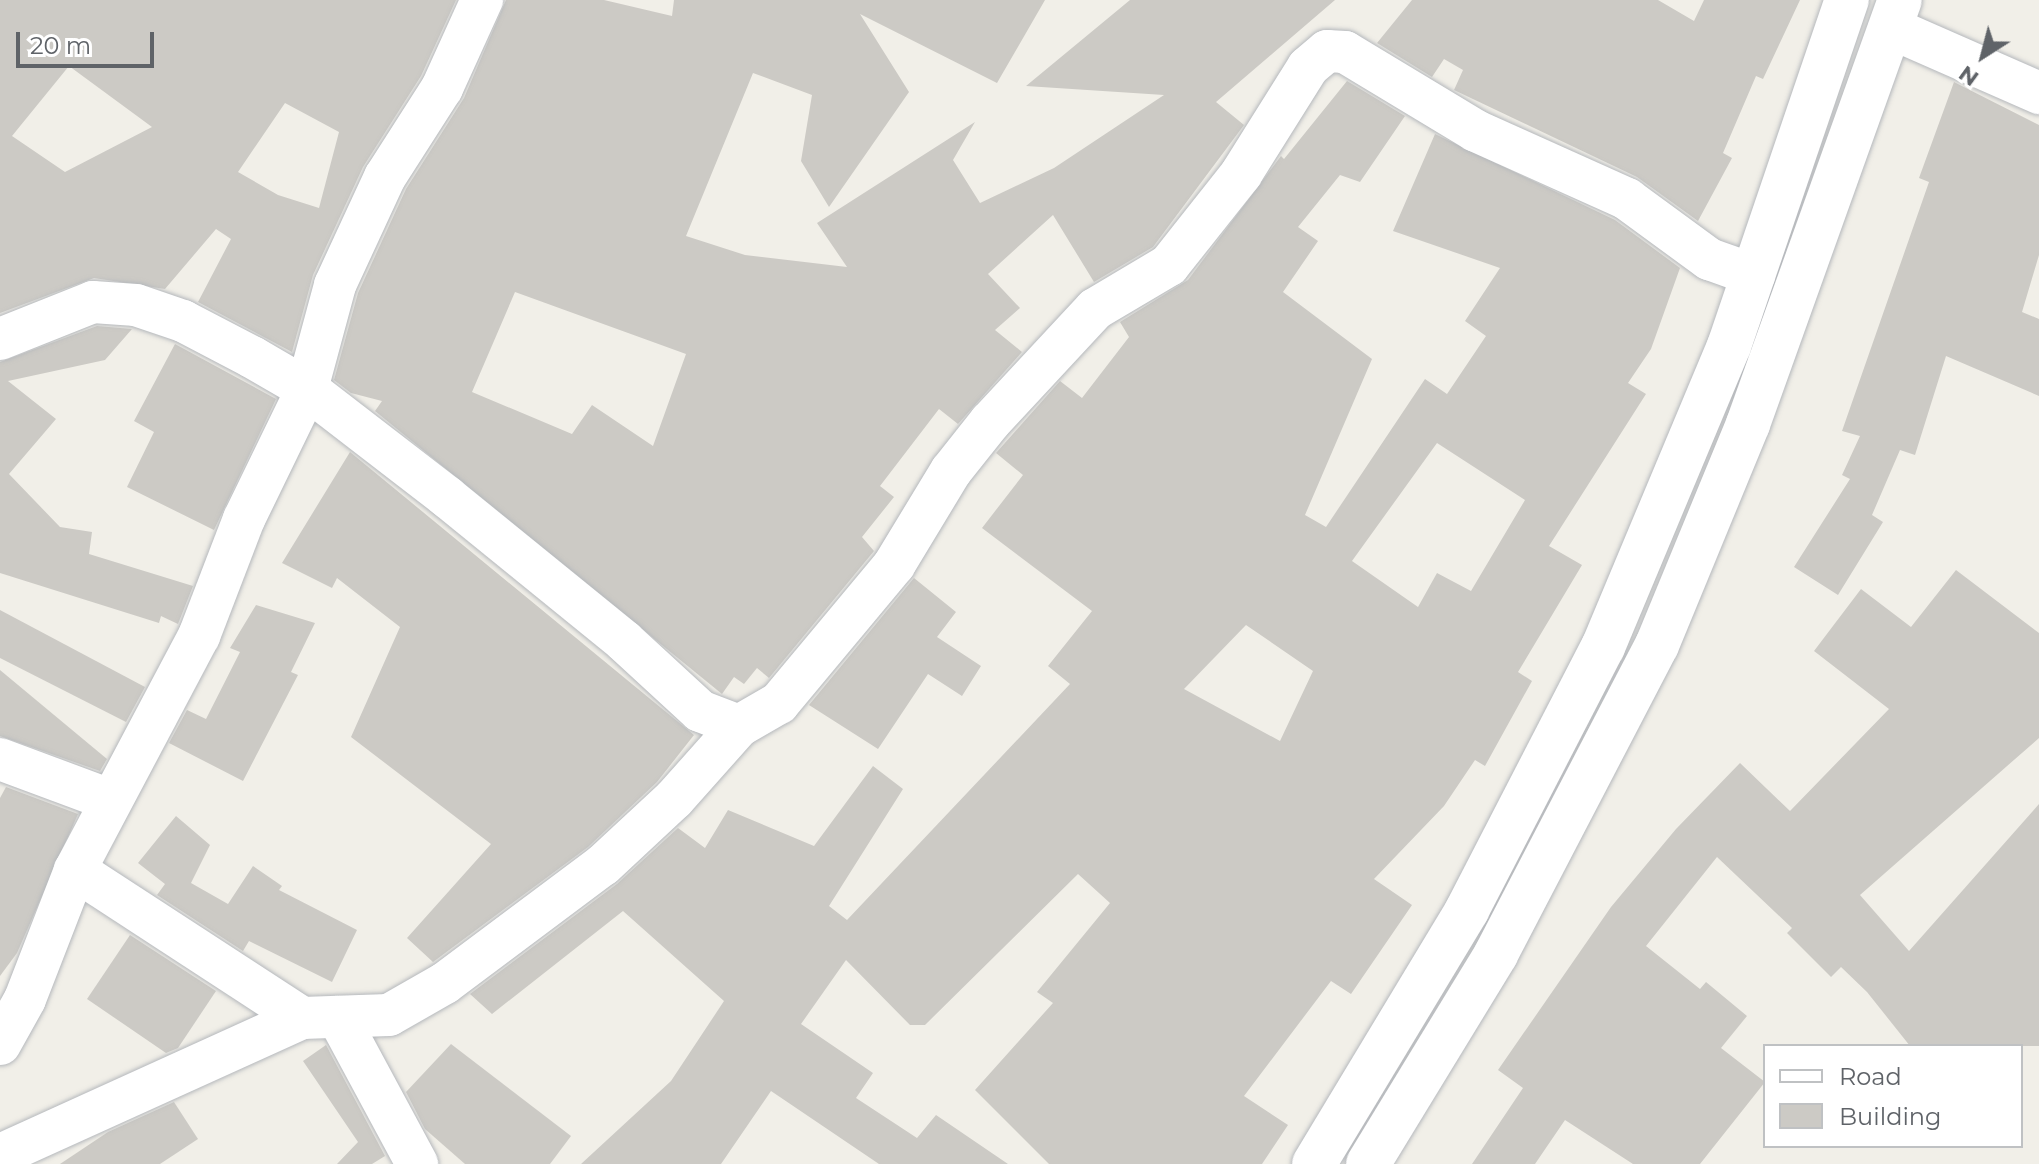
<!DOCTYPE html>
<style>
body{margin:0}
#map{position:relative;width:2039px;height:1164px;overflow:hidden;background:#f1efe8;font-family:Montserrat,sans-serif}
div>[style]{position:absolute}
[style*='--x']{left:calc(var(--x)*1px);top:calc(var(--y)*1px);width:calc(var(--w)*1px);rotate:calc(var(--a)*1deg)}
.building>*{inset:0;background:#cccac5}
.roads{filter:drop-shadow(0 0 2px #b5b8bc) drop-shadow(0 0 2px #b5b8bc)}
.street>*{height:42px;margin:-21px;padding:0 21px;transform-origin:21px;border-radius:21px;background:#fff}
.secondary>*{height:44px;margin:-22px;padding:0 22px;transform-origin:22px;border-radius:22px;background:#fff}
span{translate:-50% -50%;white-space:nowrap;text-align:center;line-height:1.15;-webkit-text-stroke:7px #fff;paint-order:stroke}
.legend{position:absolute;left:1763px;top:1044px;width:260px;height:104px;box-sizing:border-box;background:#fff;border:2px solid #bfc1c3;margin:0;padding:10px 14px;list-style:none;font-size:24px;color:#5f6368}
.legend li{display:flex;align-items:center;gap:16px;height:40px}
.legend b{width:40px;border:2px solid #bfc1c3}
.north{position:absolute;left:1943px;top:16px;width:80px;height:80px;-webkit-text-stroke:6px #fff;paint-order:stroke;rotate:216deg;font-size:22px;font-weight:700;line-height:32px;text-align:center;color:#5f6368}
.north::after{content:'';display:block;margin:auto;width:28px;height:36px;background:#5f6368;clip-path:polygon(50% 0,100% 100%,50% 72%,0 100%)}
.scale{position:absolute;left:16px;top:32px;width:138px;height:36px;box-sizing:border-box;border:4px solid #5f6368;border-top:0;padding-left:10px;font-size:24px;line-height:28px;white-space:nowrap;color:#5f6368;-webkit-text-stroke:6px #fff;paint-order:stroke}
</style>
<div id="map">
<div class="building">
<div style="clip-path:polygon(evenodd,0 0,456px 0,421px 76px,363px 167px,313px 275px,292px 352px,198px 302px,231px 239px,216px 229px,165px 289px,94px 278px,0 313px,0 0,69px 66px,152px 127px,65px 172px,12px 136px,69px 66px,0 0,285px 103px,339px 132px,319px 208px,278px 195px,238px 172px,285px 103px)"></div>
<div style="clip-path:polygon(evenodd,506px 0,604px 0,672px 16px,674px 0,1045px 0,997px 83px,860px 14px,909px 92px,829px 207px,801px 161px,812px 95px,753px 73px,686px 236px,745px 255px,847px 267px,817px 223px,975px 122px,953px 160px,980px 203px,1054px 168px,1164px 95px,1026px 86px,1130px 0,1335px 0,1216px 102px,1244px 125px,1153px 247px,1094px 282px,1053px 215px,988px 274px,1020px 308px,995px 330px,1022px 352px,958px 424px,939px 409px,880px 486px,894px 497px,862px 537px,874px 551px,769px 678px,757px 668px,744px 684px,734px 677px,722px 694px,375px 411px,382px 401px,351px 393px,334px 380px,358px 293px,406px 189px,464px 98px,506px 0,515px 292px,686px 354px,653px 446px,592px 405px,572px 434px,472px 392px,515px 292px)"></div>
<div style="clip-path:polygon(1412px 0,1658px 0,1694px 21px,1704px 0,1800px 0,1763px 79px,1756px 76px,1723px 153px,1732px 158px,1698px 221px,1637px 177px,1454px 90px,1463px 70px,1444px 59px,1432px 77px,1377px 43px)"></div>
<div style="clip-path:polygon(evenodd,1347px 81px,1405px 116px,1360px 182px,1340px 175px,1298px 227px,1318px 241px,1283px 292px,1372px 359px,1305px 515px,1326px 527px,1425px 379px,1447px 394px,1486px 336px,1465px 321px,1500px 268px,1393px 231px,1435px 134px,1615px 220px,1680px 268px,1651px 349px,1628px 383px,1646px 394px,1549px 546px,1582px 565px,1518px 672px,1532px 681px,1485px 766px,1475px 760px,1444px 806px,1374px 879px,1412px 905px,1351px 994px,1331px 981px,1244px 1096px,1288px 1125px,1262px 1164px,1049px 1164px,975px 1090px,1053px 1003px,1037px 992px,1110px 903px,1078px 874px,925px 1025px,910px 1025px,846px 960px,801px 1024px,873px 1073px,856px 1098px,917px 1138px,936px 1115px,1008px 1164px,879px 1164px,771px 1091px,721px 1164px,581px 1164px,671px 1081px,724px 1001px,623px 911px,492px 1014px,470px 994px,617px 884px,678px 828px,705px 848px,728px 810px,814px 846px,873px 766px,903px 789px,829px 906px,847px 920px,1070px 684px,1048px 666px,1092px 611px,982px 528px,1023px 475px,996px 453px,1060px 381px,1082px 398px,1129px 337px,1120px 322px,1188px 280px,1281px 156px,1284px 159px,1347px 81px,1437px 443px,1525px 500px,1471px 591px,1437px 573px,1418px 607px,1352px 561px,1437px 443px,1347px 81px,1246px 625px,1313px 671px,1280px 741px,1184px 689px,1246px 625px)"></div>
<div style="clip-path:polygon(1954px 82px,2039px 125px,2039px 255px,2022px 312px,2039px 319px,2039px 396px,1946px 356px,1915px 455px,1900px 450px,1872px 515px,1883px 522px,1838px 595px,1794px 567px,1850px 479px,1842px 475px,1860px 436px,1842px 431px,1929px 182px,1919px 178px)"></div>
<div style="clip-path:polygon(97px 326px,132px 329px,105px 360px,8px 381px,56px 419px,9px 474px,60px 527px,92px 532px,89px 554px,193px 586px,178px 624px,161px 616px,159px 623px,0 573px,0 362px)"></div>
<div style="clip-path:polygon(175px 344px,276px 399px,214px 530px,127px 487px,154px 432px,134px 421px)"></div>
<div style="clip-path:polygon(350px 452px,694px 735px,657px 782px,588px 847px,433px 962px,407px 938px,491px 844px,351px 737px,400px 627px,337px 578px,332px 588px,282px 563px)"></div>
<div style="clip-path:polygon(1956px 570px,2039px 633px,2039px 738px,1860px 895px,1909px 951px,2039px 804px,2039px 1046px,1910px 1046px,1867px 992px,1841px 967px,1831px 977px,1787px 933px,1792px 928px,1717px 857px,1646px 946px,1700px 989px,1706px 982px,1747px 1016px,1721px 1048px,1765px 1082px,1700px 1164px,1633px 1164px,1565px 1120px,1535px 1164px,1472px 1164px,1523px 1088px,1498px 1070px,1611px 907px,1676px 829px,1740px 763px,1790px 811px,1889px 709px,1814px 651px,1861px 589px,1911px 627px)"></div>
<div style="clip-path:polygon(914px 578px,956px 612px,937px 637px,981px 666px,962px 696px,928px 674px,878px 749px,809px 705px)"></div>
<div style="clip-path:polygon(256px 605px,315px 623px,291px 672px,298px 675px,243px 781px,169px 743px,187px 710px,206px 719px,240px 652px,230px 648px)"></div>
<div style="clip-path:polygon(0 610px,145px 687px,126px 722px,0 658px)"></div>
<div style="clip-path:polygon(0 670px,107px 759px,100px 771px,0 736px)"></div>
<div style="clip-path:polygon(6px 787px,78px 814px,17px 953px,0 976px,0 798px)"></div>
<div style="clip-path:polygon(176px 816px,210px 845px,191px 883px,228px 904px,253px 866px,282px 886px,279px 890px,357px 930px,332px 982px,249px 941px,243px 951px,157px 895px,165px 884px,138px 863px)"></div>
<div style="clip-path:polygon(130px 935px,216px 991px,178px 1048px,166px 1053px,87px 999px)"></div>
<div style="clip-path:polygon(451px 1044px,571px 1136px,550px 1164px,465px 1164px,425px 1129px,406px 1092px)"></div>
<div style="clip-path:polygon(326px 1045px,385px 1156px,372px 1164px,337px 1164px,358px 1142px,303px 1061px)"></div>
<div style="clip-path:polygon(174px 1102px,198px 1139px,160px 1164px,60px 1164px,108px 1132px)"></div>
</div>
<div class="roads">
<div class="street">
<div style="--x:1891;--y:28;--w:162;--a:23.7"></div>
<div style="--x:0;--y:339;--w:100;--a:-21.7"></div>
<div style="--x:93;--y:302;--w:43;--a:4"></div>
<div style="--x:136;--y:305;--w:50;--a:18.8"></div>
<div style="--x:183;--y:321;--w:78;--a:27.6"></div>
<div style="--x:252;--y:357;--w:64;--a:30.2"></div>
<div style="--x:307;--y:389;--w:177;--a:37.6"></div>
<div style="--x:447;--y:497;--w:228;--a:39.1"></div>
<div style="--x:624;--y:641;--w:103;--a:42.6"></div>
<div style="--x:700;--y:711;--w:42;--a:21"></div>
<div style="--x:0;--y:759;--w:117;--a:20.4"></div>
<div style="--x:75;--y:870;--w:271;--a:33.1"></div>
<div style="--x:338;--y:1017;--w:167;--a:61.7"></div>
<div style="--x:0;--y:1044;--w:51;--a:-60.9"></div>
<div style="--x:25;--y:999;--w:138;--a:-68.8"></div>
<div style="--x:75;--y:870;--w:265;--a:-62.1"></div>
<div style="--x:199;--y:636;--w:125;--a:-69"></div>
<div style="--x:244;--y:519;--w:144;--a:-64.1"></div>
<div style="--x:307;--y:389;--w:108;--a:-74.9"></div>
<div style="--x:335;--y:285;--w:119;--a:-65.2"></div>
<div style="--x:385;--y:177;--w:106;--a:-57.4"></div>
<div style="--x:442;--y:88;--w:97;--a:-65.6"></div>
<div style="--x:0;--y:1155;--w:332;--a:-24.4"></div>
<div style="--x:302;--y:1018;--w:87;--a:-2"></div>
<div style="--x:389;--y:1015;--w:64;--a:-29.7"></div>
<div style="--x:445;--y:983;--w:197;--a:-36.8"></div>
<div style="--x:603;--y:865;--w:97;--a:-42.9"></div>
<div style="--x:674;--y:799;--w:98;--a:-48.3"></div>
<div style="--x:739;--y:726;--w:46;--a:-29.9"></div>
<div style="--x:779;--y:703;--w:180;--a:-50.2"></div>
<div style="--x:894;--y:565;--w:110;--a:-58.8"></div>
<div style="--x:951;--y:471;--w:63;--a:-51.5"></div>
<div style="--x:990;--y:422;--w:154;--a:-47.1"></div>
<div style="--x:1095;--y:309;--w:86;--a:-30.7"></div>
<div style="--x:1169;--y:265;--w:116;--a:-51.6"></div>
<div style="--x:1241;--y:174;--w:126;--a:-57.9"></div>
<div style="--x:1308;--y:67;--w:25;--a:-40"></div>
<div style="--x:1327;--y:51;--w:18;--a:3"></div>
<div style="--x:1345;--y:52;--w:153;--a:31.1"></div>
<div style="--x:1476;--y:131;--w:166;--a:24.2"></div>
<div style="--x:1627;--y:199;--w:102;--a:36.2"></div>
<div style="--x:1709;--y:259;--w:48;--a:19.6"></div>
</div>
<div class="secondary">
<div style="--x:1314;--y:1164;--w:297;--a:-58.9"></div>
<div style="--x:1467;--y:910;--w:296;--a:-62.7"></div>
<div style="--x:1603;--y:647;--w:326;--a:-67.3"></div>
<div style="--x:1729;--y:346;--w:366;--a:-71.2"></div>
<div style="--x:1368;--y:1164;--w:246;--a:-58.6"></div>
<div style="--x:1496;--y:954;--w:348;--a:-62.5"></div>
<div style="--x:1657;--y:645;--w:239;--a:-67.6"></div>
<div style="--x:1748;--y:424;--w:450;--a:-70.3"></div>
</div>
</div>
<ul class="legend">
<li><b style="height:10px;background:#fff"></b>Road</li>
<li><b style="height:22px;background:#cccac5"></b>Building</li>
</ul>
<div class="north">N</div>
<div class="scale">20 m</div>
</div>
